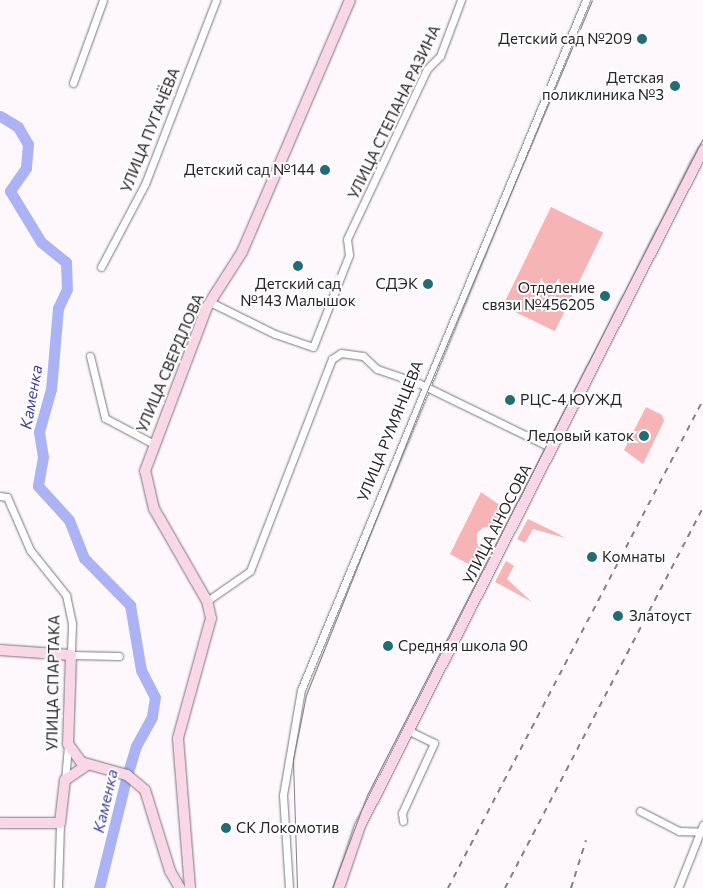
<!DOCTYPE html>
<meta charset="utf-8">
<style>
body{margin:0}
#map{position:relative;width:703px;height:888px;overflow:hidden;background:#fef8fd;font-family:Commissioner,sans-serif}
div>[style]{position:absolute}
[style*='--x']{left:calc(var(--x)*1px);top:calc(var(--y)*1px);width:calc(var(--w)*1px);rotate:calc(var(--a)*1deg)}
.green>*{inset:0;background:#f6b4b5;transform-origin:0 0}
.river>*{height:11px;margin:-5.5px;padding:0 5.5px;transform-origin:5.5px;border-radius:5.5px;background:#abb3f4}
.roads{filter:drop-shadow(0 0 1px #7a757a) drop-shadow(0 0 1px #7a757a)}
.street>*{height:7px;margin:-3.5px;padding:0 3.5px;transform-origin:3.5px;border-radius:3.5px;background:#fff}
.secondary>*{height:10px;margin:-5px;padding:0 5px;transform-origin:5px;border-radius:5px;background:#fad7e7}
.tram>*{height:1px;margin:-0.5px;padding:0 0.5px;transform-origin:0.5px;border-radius:0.5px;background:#848084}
.rail>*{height:2px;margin-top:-1px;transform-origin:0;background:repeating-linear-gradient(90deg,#848084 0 6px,transparent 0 12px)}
.dots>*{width:14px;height:14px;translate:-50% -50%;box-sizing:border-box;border:2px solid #fff;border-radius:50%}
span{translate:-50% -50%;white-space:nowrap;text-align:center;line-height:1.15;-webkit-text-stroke:4px #fff;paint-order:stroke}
.poi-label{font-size:15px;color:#272527}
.right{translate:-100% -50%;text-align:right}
.left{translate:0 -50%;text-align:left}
.street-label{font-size:15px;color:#272527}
.water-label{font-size:16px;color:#42439f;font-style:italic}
</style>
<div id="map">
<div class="green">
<div style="left:551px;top:207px;width:58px;height:110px;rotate:26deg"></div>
<div style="clip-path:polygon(646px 407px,662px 415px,664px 421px,643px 464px,624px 450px)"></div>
<div style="clip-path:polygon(481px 492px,501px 506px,496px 515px,500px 517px,495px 528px,484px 527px,477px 533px,477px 543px,483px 550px,474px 567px,450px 554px)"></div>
<div style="clip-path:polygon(528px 519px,557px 533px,565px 538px,533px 529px,525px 543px,517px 539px)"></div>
<div style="clip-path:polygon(506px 561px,514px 566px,507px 579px,532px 602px,495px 582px)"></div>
</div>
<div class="river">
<div style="--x:0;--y:116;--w:21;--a:31"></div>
<div style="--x:18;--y:127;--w:20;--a:60"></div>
<div style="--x:28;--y:144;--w:24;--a:95"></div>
<div style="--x:26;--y:168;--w:28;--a:125"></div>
<div style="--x:10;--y:191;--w:60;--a:58.7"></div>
<div style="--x:41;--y:242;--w:32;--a:39"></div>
<div style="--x:66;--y:262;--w:27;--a:88"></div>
<div style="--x:67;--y:289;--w:21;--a:115"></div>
<div style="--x:58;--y:308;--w:81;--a:94.9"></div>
<div style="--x:51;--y:389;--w:45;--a:105.6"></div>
<div style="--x:39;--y:432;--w:25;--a:81"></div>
<div style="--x:43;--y:457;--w:29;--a:100"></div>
<div style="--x:38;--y:486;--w:46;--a:47.6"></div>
<div style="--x:69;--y:520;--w:41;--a:68.5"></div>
<div style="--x:84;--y:558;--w:66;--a:45.6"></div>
<div style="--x:130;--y:605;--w:66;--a:80.4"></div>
<div style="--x:141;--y:670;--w:30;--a:63"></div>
<div style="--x:155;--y:697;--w:20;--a:99"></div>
<div style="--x:152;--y:717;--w:33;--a:119"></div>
<div style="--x:136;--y:746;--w:30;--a:107"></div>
<div style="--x:127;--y:775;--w:116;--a:103.9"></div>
</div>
<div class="roads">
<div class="street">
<div style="--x:73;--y:83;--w:88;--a:-70.1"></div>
<div style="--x:101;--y:267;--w:94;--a:-62.1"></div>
<div style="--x:145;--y:184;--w:197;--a:-68.9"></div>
<div style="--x:210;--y:302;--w:72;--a:26.2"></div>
<div style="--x:275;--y:334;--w:40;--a:18.9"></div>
<div style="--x:313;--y:347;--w:99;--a:-68.6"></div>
<div style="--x:349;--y:255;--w:16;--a:-97"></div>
<div style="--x:347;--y:239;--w:188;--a:-64.8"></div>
<div style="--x:427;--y:69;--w:18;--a:-45"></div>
<div style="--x:440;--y:56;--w:60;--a:-69.4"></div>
<div style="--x:90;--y:356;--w:64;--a:76.4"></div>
<div style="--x:105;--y:418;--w:53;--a:28"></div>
<div style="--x:0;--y:496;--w:7;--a:8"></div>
<div style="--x:7;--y:497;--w:58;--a:66.5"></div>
<div style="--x:30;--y:550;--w:58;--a:51.3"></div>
<div style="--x:66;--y:595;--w:30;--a:78"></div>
<div style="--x:72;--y:624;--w:31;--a:92"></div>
<div style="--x:71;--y:655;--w:48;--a:1.2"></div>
<div style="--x:207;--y:601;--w:52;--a:-34.9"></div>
<div style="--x:250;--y:571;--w:227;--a:-68.9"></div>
<div style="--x:332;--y:359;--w:11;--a:-34"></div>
<div style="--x:341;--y:353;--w:22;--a:8"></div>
<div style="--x:363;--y:356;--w:19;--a:43"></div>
<div style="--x:377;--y:369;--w:43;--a:18.9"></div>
<div style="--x:418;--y:383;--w:149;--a:25.9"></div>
<div style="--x:65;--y:780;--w:36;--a:-85"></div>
<div style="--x:640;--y:811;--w:44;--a:27.1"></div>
<div style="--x:679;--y:831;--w:24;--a:2"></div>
<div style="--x:403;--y:821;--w:8;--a:-97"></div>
<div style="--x:402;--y:813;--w:77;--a:-65.4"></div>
<div style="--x:434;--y:743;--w:30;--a:-154"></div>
<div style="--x:58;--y:888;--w:65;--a:-88.2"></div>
<div style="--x:289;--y:888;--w:93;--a:-93.7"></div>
<div style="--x:283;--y:795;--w:107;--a:-80.3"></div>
<div style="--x:301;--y:690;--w:747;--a:-67.56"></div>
<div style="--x:678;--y:888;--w:68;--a:-68.4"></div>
</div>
<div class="secondary">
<div style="--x:0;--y:650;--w:71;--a:4"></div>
<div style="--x:71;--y:655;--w:89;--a:91.9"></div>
<div style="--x:68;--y:744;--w:22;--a:54"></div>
<div style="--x:81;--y:762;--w:48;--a:15.8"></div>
<div style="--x:127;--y:775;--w:23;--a:40"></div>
<div style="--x:145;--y:790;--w:85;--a:72.8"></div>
<div style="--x:170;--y:871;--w:20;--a:60"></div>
<div style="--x:0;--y:823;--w:60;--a:0"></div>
<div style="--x:60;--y:823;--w:43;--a:-83.4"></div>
<div style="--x:65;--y:780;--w:27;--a:-34"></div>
<div style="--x:190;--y:888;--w:150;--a:-94.6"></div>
<div style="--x:178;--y:738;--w:124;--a:-74.6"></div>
<div style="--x:211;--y:618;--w:17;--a:-103"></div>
<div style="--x:207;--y:601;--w:106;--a:-119.9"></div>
<div style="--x:154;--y:509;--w:39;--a:-103"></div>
<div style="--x:145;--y:471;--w:175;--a:-69.3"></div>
<div style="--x:207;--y:307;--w:65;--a:-57.5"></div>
<div style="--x:242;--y:252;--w:274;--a:-66.8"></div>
<div style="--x:339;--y:888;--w:65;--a:-71.3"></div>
<div style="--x:360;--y:826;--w:758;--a:-63.1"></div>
</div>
</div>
<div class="tram">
<div style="--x:297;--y:888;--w:129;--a:-91.8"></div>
<div style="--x:293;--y:759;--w:65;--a:-78.5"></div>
<div style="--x:306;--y:695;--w:327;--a:-68.3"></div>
<div style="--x:427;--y:391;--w:424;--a:-67.1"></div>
<div style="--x:332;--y:888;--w:99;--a:-69.4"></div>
<div style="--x:367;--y:795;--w:738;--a:-62.91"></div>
</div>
<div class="rail">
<div style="--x:448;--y:888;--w:551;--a:-62.41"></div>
<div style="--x:505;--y:888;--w:429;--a:-62.5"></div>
<div style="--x:571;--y:888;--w:50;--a:-72.6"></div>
</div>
<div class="dots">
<div style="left:642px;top:39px;background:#226d74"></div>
<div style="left:675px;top:86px;background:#226d74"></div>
<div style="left:325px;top:170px;background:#226d74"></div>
<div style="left:298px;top:266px;background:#226d74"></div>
<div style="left:428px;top:284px;background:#226d74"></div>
<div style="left:605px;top:296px;background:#226d74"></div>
<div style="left:510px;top:400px;background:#226d74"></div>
<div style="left:644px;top:436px;background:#226d74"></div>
<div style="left:592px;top:557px;background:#226d74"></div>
<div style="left:618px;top:616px;background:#226d74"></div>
<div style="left:388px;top:646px;background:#226d74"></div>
<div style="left:226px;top:828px;background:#226d74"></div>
</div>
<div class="poi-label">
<span class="right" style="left:632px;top:39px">Детский сад №209</span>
<span class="right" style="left:664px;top:86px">Детская<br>поликлиника №3</span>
<span class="right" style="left:315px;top:170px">Детский сад №144</span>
<span style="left:298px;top:292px">Детский сад<br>№143 Малышок</span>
<span class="right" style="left:418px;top:284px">СДЭК</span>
<span class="right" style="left:595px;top:296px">Отделение<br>связи №456205</span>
<span class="left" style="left:520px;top:400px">РЦС-4 ЮУЖД</span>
<span class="right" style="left:634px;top:436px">Ледовый каток</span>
<span class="left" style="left:602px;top:557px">Комнаты</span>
<span class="left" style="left:629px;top:616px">Златоуст</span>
<span class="left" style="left:398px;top:646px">Средняя школа 90</span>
<span class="left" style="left:236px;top:828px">СК Локомотив</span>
</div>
<div class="street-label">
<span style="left:394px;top:112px;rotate:-64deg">УЛИЦА СТЕПАНА РАЗИНА</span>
<span style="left:150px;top:130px;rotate:-68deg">УЛИЦА ПУГАЧЁВА</span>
<span style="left:170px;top:363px;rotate:-67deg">УЛИЦА СВЕРДЛОВА</span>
<span style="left:390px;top:431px;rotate:-68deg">УЛИЦА РУМЯНЦЕВА</span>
<span style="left:497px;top:524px;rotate:-63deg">УЛИЦА АНОСОВА</span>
<span style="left:53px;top:683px;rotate:-89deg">УЛИЦА СПАРТАКА</span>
</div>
<div class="water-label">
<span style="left:31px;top:397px;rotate:-80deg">Каменка</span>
<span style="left:105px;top:801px;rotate:-77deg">Каменка</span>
</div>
</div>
